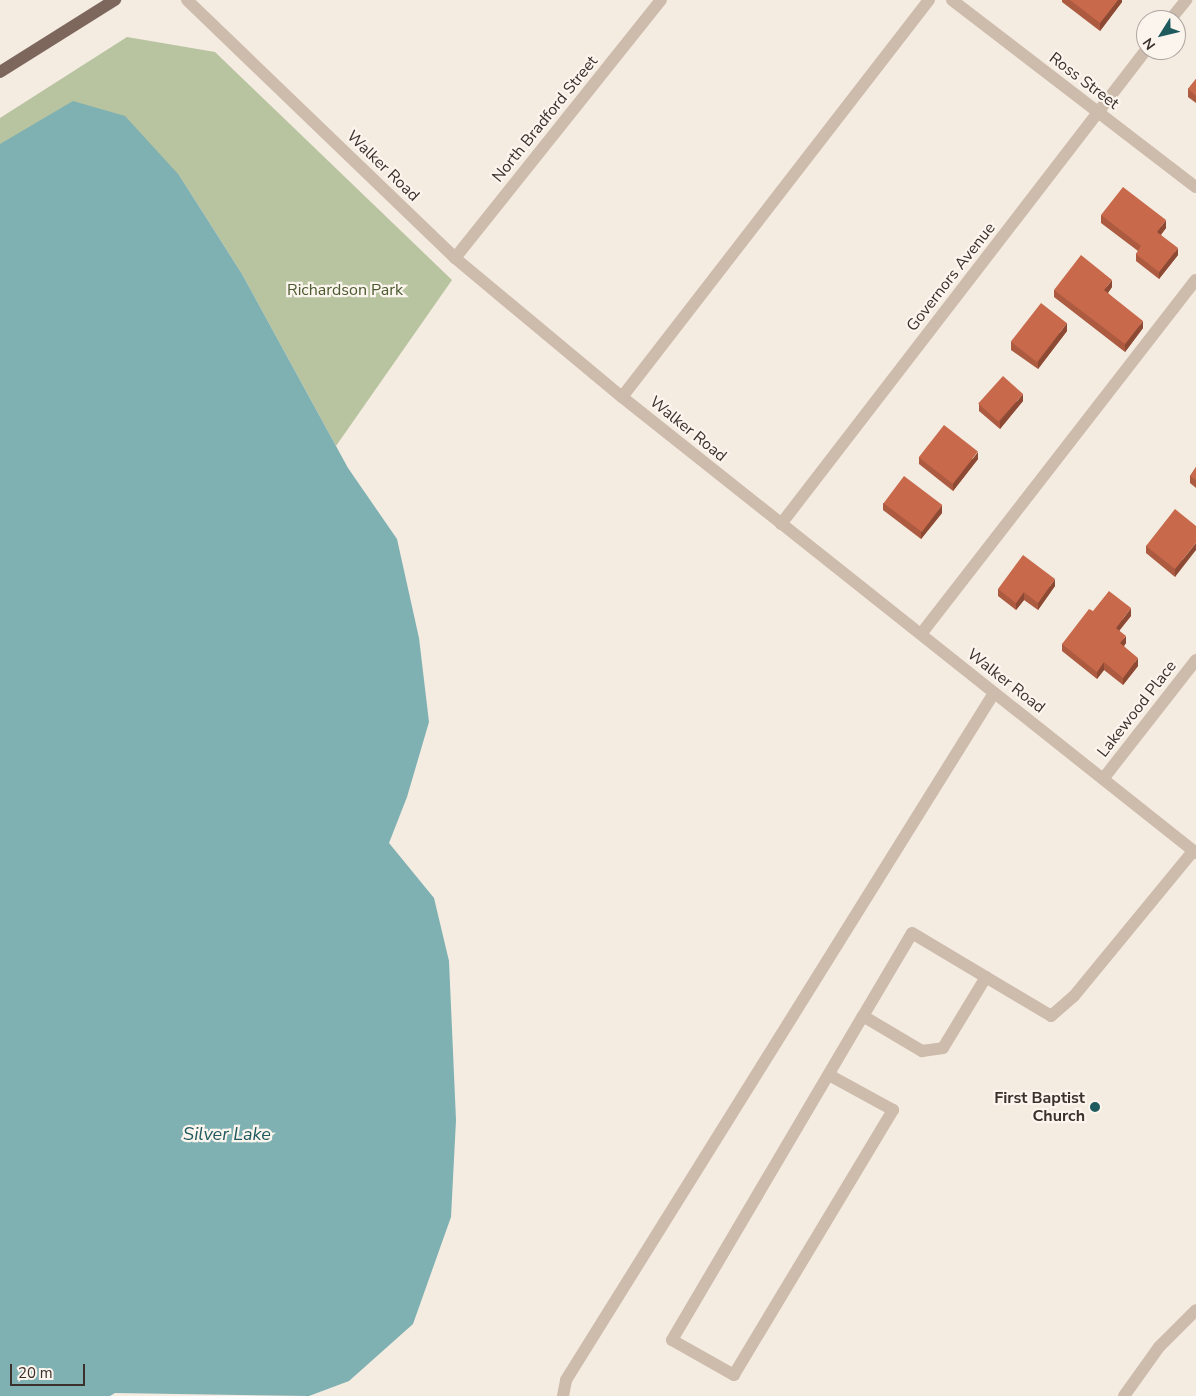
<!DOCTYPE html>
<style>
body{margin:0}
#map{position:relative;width:1196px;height:1396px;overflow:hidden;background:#f4ebe1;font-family:"Nunito Sans",sans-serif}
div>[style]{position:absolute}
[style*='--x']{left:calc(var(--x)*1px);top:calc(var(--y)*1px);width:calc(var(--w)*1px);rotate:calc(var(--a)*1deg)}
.green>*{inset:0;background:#b8c4a0}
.water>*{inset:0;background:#7fb0b2}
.minor>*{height:12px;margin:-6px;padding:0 6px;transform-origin:6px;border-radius:6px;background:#cdbbac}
.major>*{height:12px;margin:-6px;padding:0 6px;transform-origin:6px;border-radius:6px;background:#7d675c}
.wall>*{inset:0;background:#ac5a40}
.shaded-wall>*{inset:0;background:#8c4a34}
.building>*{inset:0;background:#c8694b;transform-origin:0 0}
.dots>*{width:14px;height:14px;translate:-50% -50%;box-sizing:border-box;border:2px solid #fbf5ee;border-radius:50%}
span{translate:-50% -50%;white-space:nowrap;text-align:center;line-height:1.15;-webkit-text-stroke:4.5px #fbf5ee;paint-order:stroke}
.street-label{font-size:16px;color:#3b302b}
.park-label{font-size:16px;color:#4a5a2e}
.poi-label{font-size:16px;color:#3b302b;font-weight:700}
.right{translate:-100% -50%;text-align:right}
.water-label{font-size:18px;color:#1f5a5e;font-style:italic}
.north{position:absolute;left:1136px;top:10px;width:50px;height:50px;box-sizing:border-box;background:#fbf5ee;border:1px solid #aea6a0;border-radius:50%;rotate:234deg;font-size:14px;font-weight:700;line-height:20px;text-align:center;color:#3b302b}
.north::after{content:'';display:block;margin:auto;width:18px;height:22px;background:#1f5a5e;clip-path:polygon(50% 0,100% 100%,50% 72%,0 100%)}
.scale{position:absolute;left:10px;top:1364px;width:75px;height:22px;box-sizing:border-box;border:2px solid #3b302b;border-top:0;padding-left:6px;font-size:15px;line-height:18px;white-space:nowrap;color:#3b302b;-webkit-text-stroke:4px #fbf5ee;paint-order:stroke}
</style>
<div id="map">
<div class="green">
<div style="clip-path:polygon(127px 37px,215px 52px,452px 280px,336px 446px,242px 274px,179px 175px,0 144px,0 118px)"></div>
</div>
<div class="water">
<div style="clip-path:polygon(73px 101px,125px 116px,179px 175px,242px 274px,348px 468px,397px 539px,419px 638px,429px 722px,407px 797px,389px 843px,434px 898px,449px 961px,456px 1120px,451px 1217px,413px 1324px,349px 1381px,309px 1396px,115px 1393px,110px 1396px,0 1396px,0 144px)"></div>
</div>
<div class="minor">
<div style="--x:187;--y:0;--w:372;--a:43.9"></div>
<div style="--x:455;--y:258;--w:217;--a:39.8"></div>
<div style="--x:622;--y:397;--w:733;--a:38.46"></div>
<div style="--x:952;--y:0;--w:307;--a:37.5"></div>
<div style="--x:1170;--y:20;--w:26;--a:-51"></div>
<div style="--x:455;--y:258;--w:330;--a:-51.4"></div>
<div style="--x:622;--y:397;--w:502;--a:-52.29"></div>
<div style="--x:781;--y:524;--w:598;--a:-52.4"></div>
<div style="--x:921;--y:634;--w:448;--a:-52.2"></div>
<div style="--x:1103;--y:779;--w:151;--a:-52"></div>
<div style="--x:863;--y:1016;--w:69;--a:30.7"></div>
<div style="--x:922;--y:1051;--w:21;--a:-8"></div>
<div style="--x:943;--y:1048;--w:83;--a:-58.8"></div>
<div style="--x:829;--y:1075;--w:73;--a:28.7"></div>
<div style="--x:893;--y:1110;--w:309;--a:121"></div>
<div style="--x:734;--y:1375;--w:71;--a:-150.6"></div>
<div style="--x:672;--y:1340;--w:376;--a:-59.5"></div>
<div style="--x:863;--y:1016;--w:96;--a:-59.4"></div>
<div style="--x:912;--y:933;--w:162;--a:30.8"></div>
<div style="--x:1051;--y:1016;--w:30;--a:-41"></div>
<div style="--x:1074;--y:996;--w:188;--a:-50.6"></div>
<div style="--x:563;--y:1396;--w:16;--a:-79"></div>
<div style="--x:566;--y:1380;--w:809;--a:-58.08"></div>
<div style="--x:1124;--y:1396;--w:60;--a:-54.5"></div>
<div style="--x:1159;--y:1347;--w:52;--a:-45"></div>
</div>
<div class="major">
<div style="--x:0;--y:72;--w:136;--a:-32.1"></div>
</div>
<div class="wall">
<div style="clip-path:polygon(1062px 0,1122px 0,1122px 2px,1100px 31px,1062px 2px)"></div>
<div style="clip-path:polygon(1196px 79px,1196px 103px,1188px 97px,1188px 89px)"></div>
<div style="clip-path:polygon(1101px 215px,1166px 228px,1161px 235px,1178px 255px,1159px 279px,1136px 261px,1136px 254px,1138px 251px,1101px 223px)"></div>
<div style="clip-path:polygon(1112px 287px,1108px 293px,1143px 328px,1125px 352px,1054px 297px,1054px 290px)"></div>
<div style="clip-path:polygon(1067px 331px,1038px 369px,1011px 350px,1011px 342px)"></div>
<div style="clip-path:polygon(1023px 401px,1000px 429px,979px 411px,979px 404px)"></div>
<div style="clip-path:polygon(919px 457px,978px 459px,953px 491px,919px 464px)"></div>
<div style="clip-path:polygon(1196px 467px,1196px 488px,1190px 483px,1190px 476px)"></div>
<div style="clip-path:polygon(883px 503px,942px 513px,921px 539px,883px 510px)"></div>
<div style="clip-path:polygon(1196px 526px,1175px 577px,1146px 553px,1146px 546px)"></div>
<div style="clip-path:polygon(1055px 586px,1038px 610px,1024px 600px,1016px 610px,998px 596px,998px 589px)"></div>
<div style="clip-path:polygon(1131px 616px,1119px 630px,1126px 643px,1124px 646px,1138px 666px,1123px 685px,1104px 670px,1097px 679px,1062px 651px,1062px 644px)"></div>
</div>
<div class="shaded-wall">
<div style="clip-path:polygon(1118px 0,1122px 0,1122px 2px,1100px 31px,1100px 23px)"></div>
<div style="clip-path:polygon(1166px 220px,1166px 228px,1157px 239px,1157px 232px)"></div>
<div style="clip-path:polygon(1178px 248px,1178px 255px,1159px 279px,1159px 272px)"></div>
<div style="clip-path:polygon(1112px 280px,1112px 287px,1104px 298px,1104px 290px)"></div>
<div style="clip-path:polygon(1143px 321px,1143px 328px,1125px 352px,1125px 344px)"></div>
<div style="clip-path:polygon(1067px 323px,1067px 331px,1038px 369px,1038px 362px)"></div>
<div style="clip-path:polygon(1023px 394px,1023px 401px,1000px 429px,1000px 421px)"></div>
<div style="clip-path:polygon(978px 452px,978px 459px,953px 491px,953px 484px)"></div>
<div style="clip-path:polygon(942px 505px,942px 513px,921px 539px,921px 532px)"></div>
<div style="clip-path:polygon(1196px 543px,1196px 550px,1175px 577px,1175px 569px)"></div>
<div style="clip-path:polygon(1055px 579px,1055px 586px,1038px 610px,1038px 603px)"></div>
<div style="clip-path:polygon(1024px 592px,1024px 600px,1016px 610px,1016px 603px)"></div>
<div style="clip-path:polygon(1131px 608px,1131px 616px,1116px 635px,1116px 628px)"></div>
<div style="clip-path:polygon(1126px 636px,1126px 643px,1120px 651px,1120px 643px)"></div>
<div style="clip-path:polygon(1138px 658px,1138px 666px,1123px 685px,1123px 678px)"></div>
<div style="clip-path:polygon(1104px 662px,1104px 670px,1097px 679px,1097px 672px)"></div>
</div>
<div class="building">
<div style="clip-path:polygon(1070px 0,1118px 0,1100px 23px)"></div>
<div style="clip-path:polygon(1196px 79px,1196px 96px,1188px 89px)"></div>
<div style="clip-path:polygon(1123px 187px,1166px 220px,1157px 232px,1178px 248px,1159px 272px,1136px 254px,1141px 246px,1101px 215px)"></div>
<div style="clip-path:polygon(1081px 255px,1112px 280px,1104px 290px,1143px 321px,1125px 344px,1054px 290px)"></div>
<div style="left:1041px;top:303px;width:33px;height:49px;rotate:38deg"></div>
<div style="left:1003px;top:376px;width:27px;height:37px;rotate:42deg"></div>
<div style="left:944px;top:425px;width:43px;height:41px;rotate:38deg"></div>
<div style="clip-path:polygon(1196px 467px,1196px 480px,1190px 476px)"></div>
<div style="left:904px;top:476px;width:48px;height:34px;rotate:37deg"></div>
<div style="clip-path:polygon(1175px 509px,1196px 526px,1196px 543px,1175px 569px,1146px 546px)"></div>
<div style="clip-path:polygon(1023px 555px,1055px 579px,1038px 603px,1024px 592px,1016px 603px,998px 589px)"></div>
<div style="clip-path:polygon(1109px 591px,1131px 608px,1116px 628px,1126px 636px,1120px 643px,1138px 658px,1123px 678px,1104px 662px,1097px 672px,1062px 644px,1089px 609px,1093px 611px)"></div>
</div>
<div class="dots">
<div style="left:1095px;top:1107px;background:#1f5a5e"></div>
</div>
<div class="street-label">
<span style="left:1084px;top:81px;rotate:37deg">Ross Street</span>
<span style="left:545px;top:119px;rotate:-51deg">North Bradford Street</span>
<span style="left:383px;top:166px;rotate:44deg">Walker Road</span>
<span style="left:951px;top:277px;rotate:-52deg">Governors Avenue</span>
<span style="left:688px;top:429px;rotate:39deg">Walker Road</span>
<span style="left:1006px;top:681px;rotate:38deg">Walker Road</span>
<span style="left:1137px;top:709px;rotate:-52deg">Lakewood Place</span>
</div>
<div class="park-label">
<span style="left:345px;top:290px">Richardson Park</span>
</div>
<div class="poi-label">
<span class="right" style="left:1085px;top:1107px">First Baptist<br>Church</span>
</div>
<div class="water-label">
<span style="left:227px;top:1134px">Silver Lake</span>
</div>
<div class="north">N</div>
<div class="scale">20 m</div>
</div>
